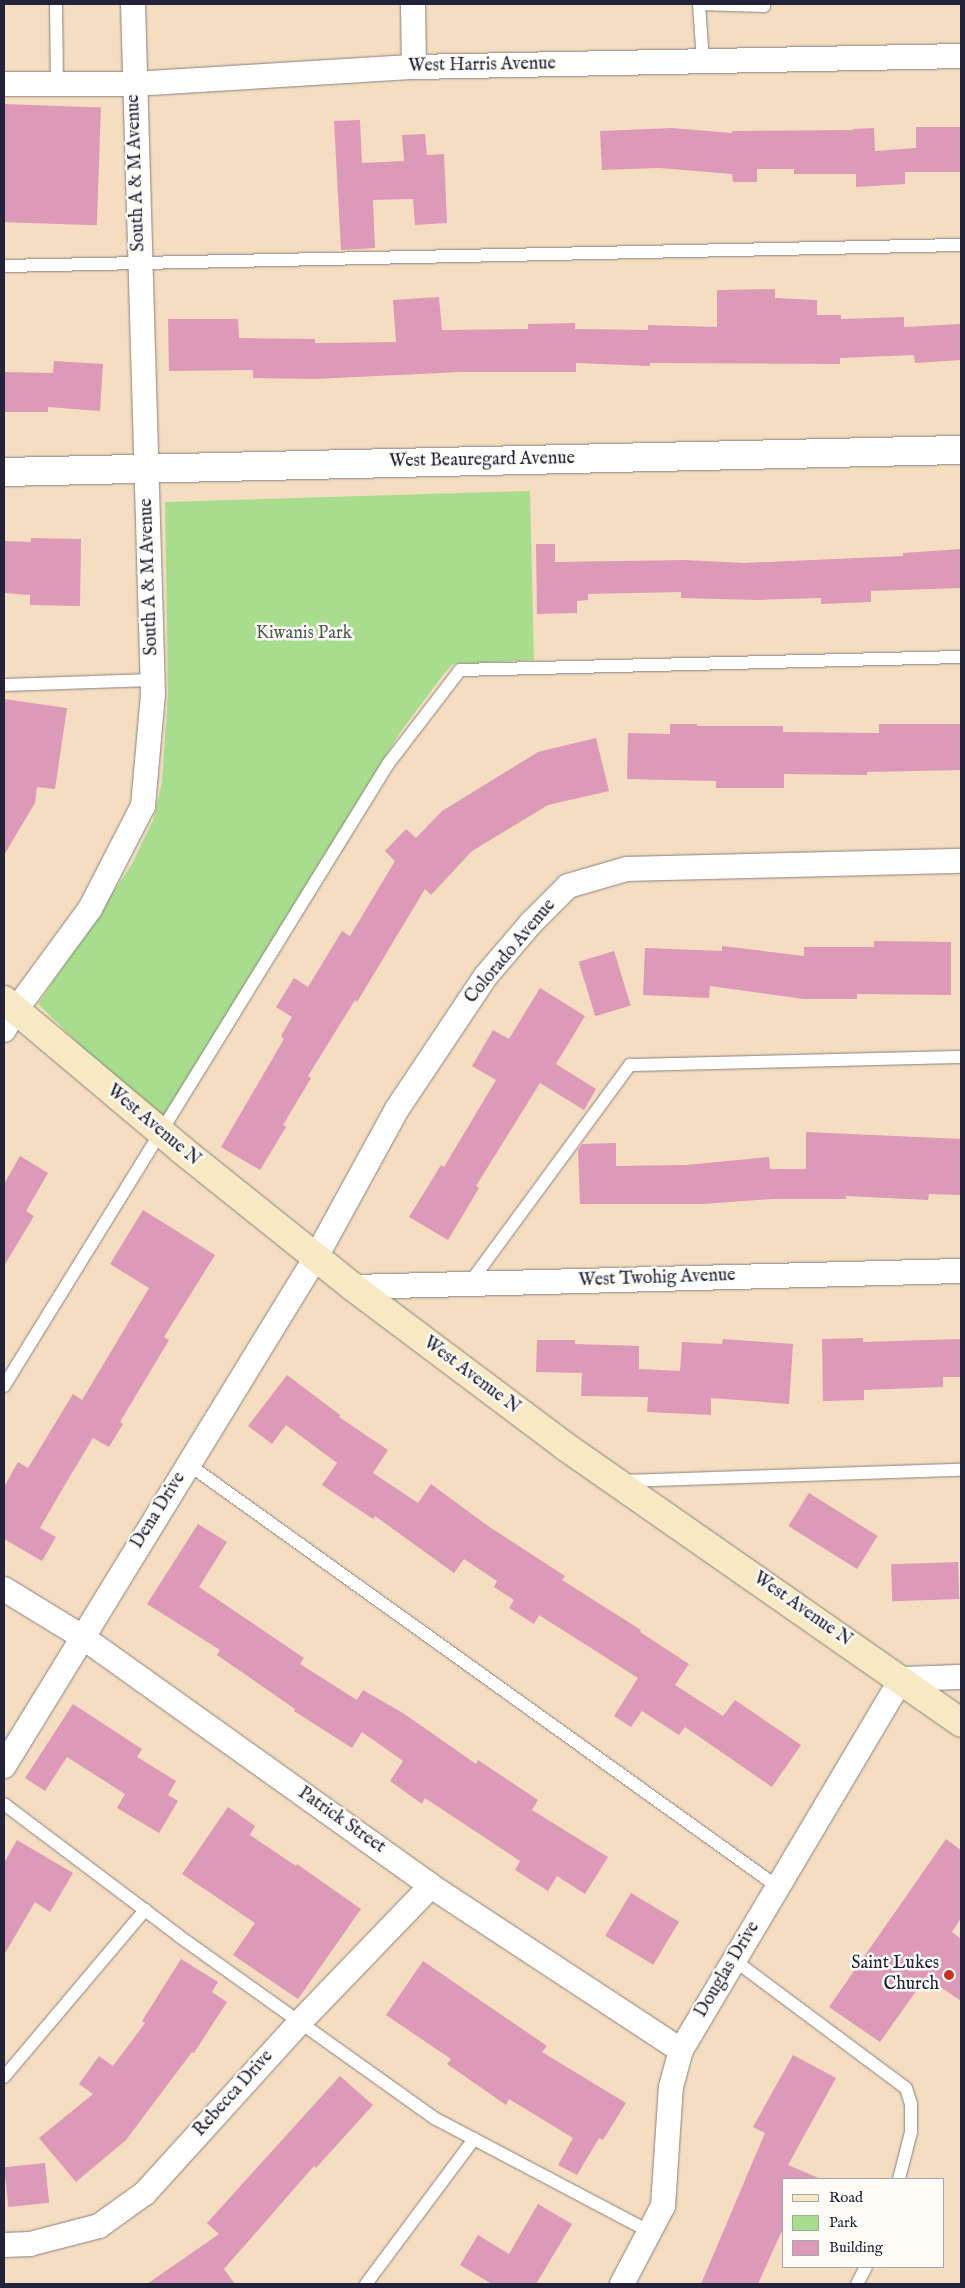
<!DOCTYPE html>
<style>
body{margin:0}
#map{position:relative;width:965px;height:2288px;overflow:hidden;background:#f4ddc0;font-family:"IM FELL English",serif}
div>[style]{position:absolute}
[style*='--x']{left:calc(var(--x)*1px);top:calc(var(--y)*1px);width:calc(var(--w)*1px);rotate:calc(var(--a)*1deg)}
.green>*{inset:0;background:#a7dd8d}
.building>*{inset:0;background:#dd99b8;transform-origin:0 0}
.roads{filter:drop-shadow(0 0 1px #8b807e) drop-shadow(0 0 1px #8b807e)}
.service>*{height:12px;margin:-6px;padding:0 6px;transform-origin:6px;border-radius:6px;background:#fff}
.minor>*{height:24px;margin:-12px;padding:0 12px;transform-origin:12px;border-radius:12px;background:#fff}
.tertiary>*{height:28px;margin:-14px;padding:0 14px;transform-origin:14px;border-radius:14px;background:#fff}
.secondary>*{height:28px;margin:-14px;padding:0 14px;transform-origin:14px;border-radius:14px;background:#f6e9c3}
.dots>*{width:14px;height:14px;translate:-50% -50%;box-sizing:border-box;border:2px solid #fdfcf7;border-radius:50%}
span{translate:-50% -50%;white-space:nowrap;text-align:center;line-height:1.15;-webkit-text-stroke:5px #fdfcf7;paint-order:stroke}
.street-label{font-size:18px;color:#22223b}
.park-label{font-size:18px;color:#4a5a54}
.poi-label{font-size:18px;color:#22223b}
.right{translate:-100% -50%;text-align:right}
.frame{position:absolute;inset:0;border:5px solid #22223b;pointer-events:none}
.legend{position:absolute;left:782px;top:2178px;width:162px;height:90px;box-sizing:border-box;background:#fdfcf7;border:1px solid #a5a5ac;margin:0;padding:6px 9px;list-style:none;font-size:15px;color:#22223b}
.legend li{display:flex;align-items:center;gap:10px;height:25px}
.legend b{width:25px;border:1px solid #a5a5ac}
</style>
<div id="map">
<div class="green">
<div style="clip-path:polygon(530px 491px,534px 660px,453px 664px,443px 675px,401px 731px,160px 1124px,38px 1004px,132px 864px,154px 818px,162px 782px,168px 694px,165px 502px)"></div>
</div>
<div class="building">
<div style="left:4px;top:104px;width:97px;height:118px;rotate:2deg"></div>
<div style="clip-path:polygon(360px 120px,362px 163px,404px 161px,402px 135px,425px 134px,427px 155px,444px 154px,447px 223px,415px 225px,413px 199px,373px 200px,375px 248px,341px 250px,334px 121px)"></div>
<div style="clip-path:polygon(916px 127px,961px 127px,961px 172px,905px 172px,905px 184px,856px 187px,856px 174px,794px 174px,794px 169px,757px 169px,757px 182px,733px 182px,732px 174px,659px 168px,602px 170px,600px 131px,672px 128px,732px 133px,732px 131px,853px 130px,853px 129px,874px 128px,875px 151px,916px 148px)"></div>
<div style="clip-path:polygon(775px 289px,775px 298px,817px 300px,817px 315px,841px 315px,841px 319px,904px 317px,904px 327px,961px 324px,961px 360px,915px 363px,914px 355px,840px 358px,840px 364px,650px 363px,650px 366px,576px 363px,576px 372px,461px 372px,314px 379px,253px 378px,253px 370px,169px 371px,168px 319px,238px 319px,239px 338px,315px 339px,315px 343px,396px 342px,393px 300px,439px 297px,442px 330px,528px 329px,528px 324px,575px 323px,575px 329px,648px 330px,648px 325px,717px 327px,717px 290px)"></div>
<div style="clip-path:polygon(54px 361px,103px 364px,100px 411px,48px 407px,48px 412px,4px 412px,4px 372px,53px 373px)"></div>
<div style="clip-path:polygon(31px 538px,81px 539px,80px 606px,30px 605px,30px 595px,4px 593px,4px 541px,31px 542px)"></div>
<div style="clip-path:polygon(536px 544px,555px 544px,555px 562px,685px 560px,744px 563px,903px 556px,903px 553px,961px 549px,961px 588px,871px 591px,871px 602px,821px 604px,821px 598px,758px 600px,681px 598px,681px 592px,588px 594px,588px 600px,577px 601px,577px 613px,537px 614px)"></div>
<div style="clip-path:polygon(4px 699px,67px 708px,55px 789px,37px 787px,35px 803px,4px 855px)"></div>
<div style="clip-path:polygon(670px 724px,697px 724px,697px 726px,783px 726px,783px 732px,879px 733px,879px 724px,961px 724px,961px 770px,867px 772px,867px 775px,784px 774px,784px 788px,716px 788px,716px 781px,627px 779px,628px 733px,670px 734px)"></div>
<div style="clip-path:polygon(596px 738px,609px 791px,548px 805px,472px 851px,431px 895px,425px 889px,357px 1002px,355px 1000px,308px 1076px,311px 1078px,283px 1125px,286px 1127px,260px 1170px,221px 1147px,284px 1039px,281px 1036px,292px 1017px,276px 1007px,294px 978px,308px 987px,342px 931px,350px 936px,395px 861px,385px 851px,406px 829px,416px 838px,442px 811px,538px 752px)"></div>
<div style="clip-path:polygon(874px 941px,951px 942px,951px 995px,857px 994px,857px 999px,804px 999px,710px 986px,709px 998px,643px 995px,645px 948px,722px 951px,722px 946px,804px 956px,804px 947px,874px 947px)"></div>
<div style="left:614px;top:951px;width:57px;height:37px;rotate:73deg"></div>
<div style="clip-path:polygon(540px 988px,585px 1016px,556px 1064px,596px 1089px,584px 1110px,540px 1083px,476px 1186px,479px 1188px,448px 1240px,409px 1217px,441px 1165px,444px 1167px,496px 1080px,472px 1066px,493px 1030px,509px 1039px)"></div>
<div style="clip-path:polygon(806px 1132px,961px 1139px,961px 1195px,929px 1194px,928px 1200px,846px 1196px,846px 1199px,772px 1199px,703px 1204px,580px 1204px,578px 1150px,582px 1144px,616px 1143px,616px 1166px,686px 1165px,769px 1157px,770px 1169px,806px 1169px)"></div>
<div style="clip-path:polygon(20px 1156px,48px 1173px,26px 1211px,34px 1216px,4px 1266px,4px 1184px)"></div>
<div style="clip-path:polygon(143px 1210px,215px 1255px,164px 1337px,169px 1340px,120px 1422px,123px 1424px,109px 1447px,93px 1438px,63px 1488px,40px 1528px,56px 1537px,42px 1561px,4px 1539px,4px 1487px,18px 1462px,28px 1468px,73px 1394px,82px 1400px,149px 1288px,110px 1264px)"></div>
<div style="clip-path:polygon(863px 1338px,863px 1342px,961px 1339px,961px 1377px,943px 1377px,943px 1387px,864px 1390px,864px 1400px,823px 1401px,822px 1339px)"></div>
<div style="clip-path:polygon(723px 1339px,793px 1344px,789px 1404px,711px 1398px,711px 1415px,647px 1412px,648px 1397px,581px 1396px,582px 1373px,536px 1372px,537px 1340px,575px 1340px,575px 1344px,639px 1346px,639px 1369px,680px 1371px,682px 1342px,722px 1344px)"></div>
<div style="clip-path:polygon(287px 1375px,340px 1415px,339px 1417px,388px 1450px,373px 1473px,418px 1503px,431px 1484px,488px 1526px,565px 1576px,562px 1580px,641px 1630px,640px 1632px,689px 1664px,675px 1685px,723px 1716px,735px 1700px,801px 1745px,772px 1787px,685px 1727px,679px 1735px,642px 1711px,631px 1727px,614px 1716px,638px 1678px,539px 1615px,534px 1624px,509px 1608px,514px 1600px,494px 1587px,497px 1581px,464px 1559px,454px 1573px,375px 1516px,373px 1519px,322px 1485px,337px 1463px,286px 1425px,272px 1444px,248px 1426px)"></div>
<div style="left:809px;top:1493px;width:81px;height:39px;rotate:32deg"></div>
<div style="clip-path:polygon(198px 1524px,227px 1542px,199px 1587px,304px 1658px,300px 1664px,357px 1700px,363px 1690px,403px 1713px,476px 1764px,478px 1760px,538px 1800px,532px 1810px,608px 1857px,585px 1894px,557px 1876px,548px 1891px,515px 1870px,520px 1861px,425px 1798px,422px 1804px,390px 1781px,403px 1761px,362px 1732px,352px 1748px,294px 1711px,295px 1709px,217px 1655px,220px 1650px,147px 1604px)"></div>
<div style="left:958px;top:1562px;width:37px;height:67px;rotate:88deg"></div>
<div style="clip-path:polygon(73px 1704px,142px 1749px,137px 1757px,176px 1781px,168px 1795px,178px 1801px,159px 1833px,117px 1808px,125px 1794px,67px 1757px,45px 1791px,25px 1778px)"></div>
<div style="clip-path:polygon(228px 1807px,255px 1826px,250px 1835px,296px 1866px,297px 1864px,361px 1909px,298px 1999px,233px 1955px,255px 1923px,182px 1874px)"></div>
<div style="clip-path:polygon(946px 1839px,961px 1850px,961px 1918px,952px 1932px,961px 1939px,961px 2001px,926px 1977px,880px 2042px,829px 2007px)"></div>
<div style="clip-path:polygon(17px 1840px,73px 1873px,50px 1912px,35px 1902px,4px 1955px,4px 1863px)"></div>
<div style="left:631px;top:1893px;width:56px;height:50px;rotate:31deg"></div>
<div style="clip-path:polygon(181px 1959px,218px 1982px,212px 1992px,227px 2002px,194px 2053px,192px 2052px,126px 2140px,76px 2182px,39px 2138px,93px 2094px,79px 2084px,99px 2056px,113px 2066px,145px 2023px,142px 2021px)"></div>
<div style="clip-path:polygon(423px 1961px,547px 2046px,542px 2052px,626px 2103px,603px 2140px,599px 2138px,577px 2175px,558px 2165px,573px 2138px,509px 2099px,506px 2105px,447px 2064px,451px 2059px,386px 2015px)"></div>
<div style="clip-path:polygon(793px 2055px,836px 2078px,788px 2165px,821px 2179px,784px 2179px,784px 2226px,758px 2284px,701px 2284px,765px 2133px,753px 2127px)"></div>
<div style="clip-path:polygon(340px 2076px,373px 2105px,316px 2168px,314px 2166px,224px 2269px,235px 2284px,147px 2284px,219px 2234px,207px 2223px)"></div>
<div style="left:45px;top:2163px;width:40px;height:41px;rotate:84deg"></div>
<div style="clip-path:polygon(538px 2204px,572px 2224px,536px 2284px,492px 2284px,460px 2265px,478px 2235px,509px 2254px)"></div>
</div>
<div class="roads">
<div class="service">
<div style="--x:56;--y:4;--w:80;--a:89.3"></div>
<div style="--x:699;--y:4;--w:65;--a:1.8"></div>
<div style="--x:764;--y:6;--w:2;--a:-90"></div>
<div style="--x:699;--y:4;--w:57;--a:86"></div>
<div style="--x:4;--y:266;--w:957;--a:-1.26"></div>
<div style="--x:4;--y:685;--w:149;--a:-1.9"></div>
<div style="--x:469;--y:1284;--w:272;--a:-53.7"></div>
<div style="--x:630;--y:1065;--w:331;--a:-1.4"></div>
<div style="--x:4;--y:1386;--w:731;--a:-58.31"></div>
<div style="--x:388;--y:764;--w:118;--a:-52.5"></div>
<div style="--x:460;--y:670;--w:501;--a:-1.49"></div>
<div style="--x:188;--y:1464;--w:726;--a:35.64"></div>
<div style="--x:623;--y:1481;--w:338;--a:-1.9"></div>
<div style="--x:4;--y:1804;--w:219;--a:37"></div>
<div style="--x:179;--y:1936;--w:315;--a:35.5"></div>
<div style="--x:436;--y:2119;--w:242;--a:27.8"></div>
<div style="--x:734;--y:1960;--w:214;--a:36.7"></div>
<div style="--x:906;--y:2088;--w:17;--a:73"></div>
<div style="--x:911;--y:2104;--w:28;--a:90"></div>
<div style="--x:911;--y:2132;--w:49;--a:104.3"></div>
<div style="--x:4;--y:2077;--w:219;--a:-49.8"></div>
<div style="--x:366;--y:2284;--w:181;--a:-53.3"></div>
<div style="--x:857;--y:2284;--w:19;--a:-62"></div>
</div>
<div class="minor">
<div style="--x:413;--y:4;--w:63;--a:89.1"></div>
<div style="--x:4;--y:84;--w:130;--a:0"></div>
<div style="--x:134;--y:84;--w:281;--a:-3.5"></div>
<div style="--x:414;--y:67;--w:547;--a:-1.15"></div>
<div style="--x:4;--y:1030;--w:22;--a:-60"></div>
<div style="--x:15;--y:1011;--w:127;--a:-53.7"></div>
<div style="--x:90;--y:909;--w:116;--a:-62.8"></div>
<div style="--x:143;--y:806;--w:112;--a:-84.9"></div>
<div style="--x:153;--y:694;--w:690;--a:-91.66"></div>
<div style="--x:353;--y:1287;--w:608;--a:-1.51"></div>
<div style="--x:4;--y:1589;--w:90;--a:31.4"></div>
<div style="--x:81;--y:1636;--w:430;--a:35.5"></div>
<div style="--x:431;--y:1886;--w:299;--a:33.3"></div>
<div style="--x:4;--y:1766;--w:597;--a:-58.49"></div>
<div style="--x:316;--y:1257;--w:169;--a:-61.3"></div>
<div style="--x:397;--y:1109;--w:159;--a:-56.3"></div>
<div style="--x:485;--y:977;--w:71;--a:-49.6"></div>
<div style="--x:531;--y:923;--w:52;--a:-45"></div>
<div style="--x:568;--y:886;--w:61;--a:-16.1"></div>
<div style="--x:627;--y:869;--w:334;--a:-1.4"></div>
<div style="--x:4;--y:2245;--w:26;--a:-2"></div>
<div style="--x:30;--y:2244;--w:71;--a:-14.6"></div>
<div style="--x:99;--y:2226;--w:57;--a:-35.7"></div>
<div style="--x:145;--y:2193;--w:231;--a:-47.8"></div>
<div style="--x:300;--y:2022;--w:189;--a:-46.1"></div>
<div style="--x:622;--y:2284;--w:88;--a:-62.3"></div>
<div style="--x:663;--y:2206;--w:119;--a:-86.2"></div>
<div style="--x:671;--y:2087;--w:38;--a:-75"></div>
<div style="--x:681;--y:2050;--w:431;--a:-59.3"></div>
<div style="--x:901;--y:1679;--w:60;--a:-1.9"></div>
</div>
<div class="tertiary">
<div style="--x:4;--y:472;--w:957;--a:-1.32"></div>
</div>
<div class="secondary">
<div style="--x:4;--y:1000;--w:233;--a:40.1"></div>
<div style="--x:182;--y:1150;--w:219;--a:38.7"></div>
<div style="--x:353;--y:1287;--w:266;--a:36.9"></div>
<div style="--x:566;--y:1447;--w:482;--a:34.9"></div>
</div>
</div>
<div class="dots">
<div style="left:949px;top:1975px;background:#c8321e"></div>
</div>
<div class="street-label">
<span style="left:482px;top:66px;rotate:-1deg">West Harris Avenue</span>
<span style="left:137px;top:173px;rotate:-92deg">South A &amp; M Avenue</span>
<span style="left:482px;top:461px;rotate:-1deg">West Beauregard Avenue</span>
<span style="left:150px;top:577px;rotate:-92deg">South A &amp; M Avenue</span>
<span style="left:511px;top:952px;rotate:-50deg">Colorado Avenue</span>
<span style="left:153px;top:1126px;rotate:40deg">West Avenue N</span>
<span style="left:657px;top:1279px;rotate:-2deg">West Twohig Avenue</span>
<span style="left:471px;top:1376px;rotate:37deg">West Avenue N</span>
<span style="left:159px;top:1511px;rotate:-58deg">Dena Drive</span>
<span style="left:802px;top:1610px;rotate:35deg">West Avenue N</span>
<span style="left:341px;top:1821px;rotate:35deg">Patrick Street</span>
<span style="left:728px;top:1970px;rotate:-59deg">Douglas Drive</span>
<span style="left:234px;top:2094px;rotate:-48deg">Rebecca Drive</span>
</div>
<div class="park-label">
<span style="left:304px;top:634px">Kiwanis Park</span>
</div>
<div class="poi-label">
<span class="right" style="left:939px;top:1975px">Saint Lukes<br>Church</span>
</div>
<div class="frame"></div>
<ul class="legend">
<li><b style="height:6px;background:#f6e9c3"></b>Road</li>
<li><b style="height:14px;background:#a7dd8d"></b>Park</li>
<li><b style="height:14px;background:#dd99b8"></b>Building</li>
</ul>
</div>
